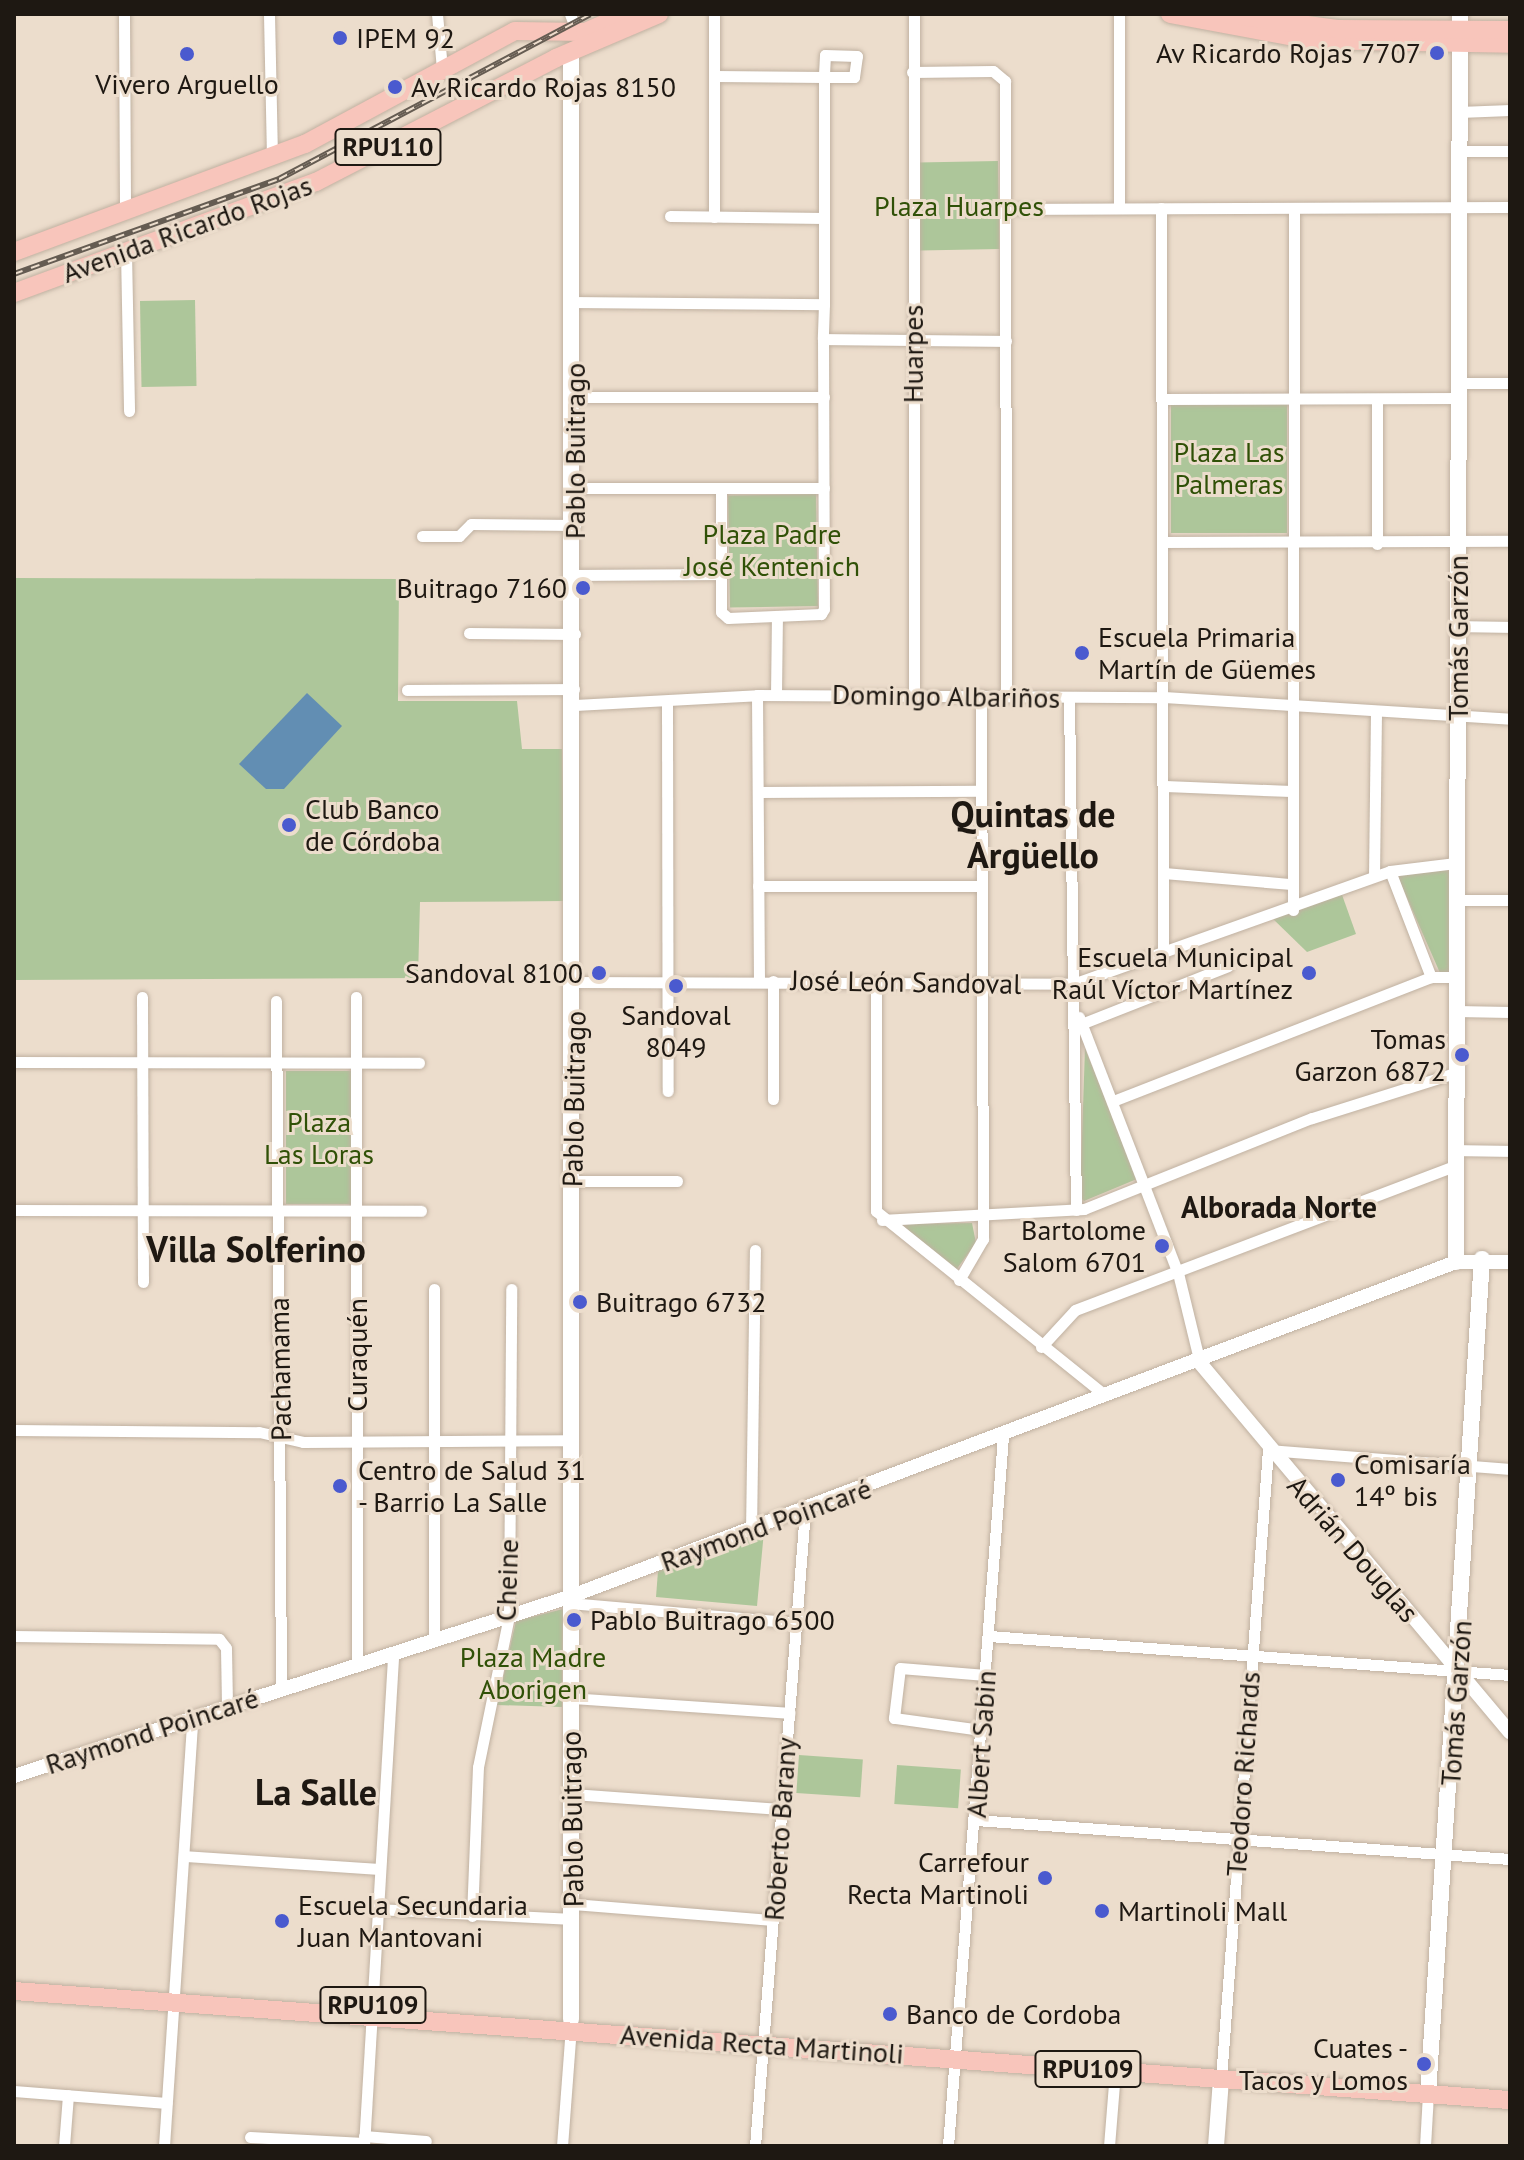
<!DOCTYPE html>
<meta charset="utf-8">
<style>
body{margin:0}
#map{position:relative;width:1524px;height:2160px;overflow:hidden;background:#ecddcc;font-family:"PT Sans",sans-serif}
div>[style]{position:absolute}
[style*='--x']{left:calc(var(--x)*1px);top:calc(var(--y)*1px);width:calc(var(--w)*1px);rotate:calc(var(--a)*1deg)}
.green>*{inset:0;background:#adc69a;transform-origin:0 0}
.water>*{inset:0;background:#628eb3}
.roads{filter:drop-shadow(0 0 2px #c0b1a1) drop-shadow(0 0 2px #c0b1a1)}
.minor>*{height:11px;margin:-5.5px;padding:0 5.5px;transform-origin:5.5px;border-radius:5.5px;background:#fff}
.tertiary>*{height:14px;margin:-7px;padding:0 7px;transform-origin:7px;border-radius:7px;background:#fff}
.secondary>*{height:16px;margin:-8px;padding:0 8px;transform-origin:8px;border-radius:8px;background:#fff}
.primary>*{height:18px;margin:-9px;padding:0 9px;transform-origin:9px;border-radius:9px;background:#f8c5bb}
.rail>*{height:6px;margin-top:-3px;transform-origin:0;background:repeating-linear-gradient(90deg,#ecddcc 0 9px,#655c52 0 18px);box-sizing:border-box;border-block:2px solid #655c52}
.dots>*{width:22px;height:22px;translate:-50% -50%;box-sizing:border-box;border:4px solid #ecddcc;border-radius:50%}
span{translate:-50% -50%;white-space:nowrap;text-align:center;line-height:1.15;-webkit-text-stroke:6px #ecddcc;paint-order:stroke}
.shield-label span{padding:2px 6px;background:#ecddcc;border:2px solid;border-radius:6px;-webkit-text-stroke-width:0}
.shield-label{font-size:26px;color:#1e1812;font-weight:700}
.poi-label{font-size:28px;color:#1e1812}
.left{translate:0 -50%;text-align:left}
.right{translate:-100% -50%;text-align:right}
.park-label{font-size:28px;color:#305107}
.street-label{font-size:28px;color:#1e1812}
.neighbourhood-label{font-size:30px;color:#1e1812;font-weight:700}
.district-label{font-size:36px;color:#1e1812;font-weight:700}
.frame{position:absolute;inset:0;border:16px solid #1e1812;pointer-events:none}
</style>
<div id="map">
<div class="green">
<div style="left:998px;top:161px;width:88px;height:80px;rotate:89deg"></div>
<div style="left:195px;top:300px;width:86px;height:55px;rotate:89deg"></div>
<div style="left:1171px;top:404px;width:116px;height:129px"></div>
<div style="left:816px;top:494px;width:112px;height:88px;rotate:89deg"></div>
<div style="clip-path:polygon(14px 578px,399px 579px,398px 701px,517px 701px,522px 749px,562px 749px,565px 901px,420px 902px,418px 978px,14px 980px)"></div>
<div style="clip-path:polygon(1452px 866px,1454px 973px,1440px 973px,1397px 875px)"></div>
<div style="clip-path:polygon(1341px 892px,1356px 934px,1307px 952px,1270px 916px)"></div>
<div style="clip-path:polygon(1085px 1048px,1137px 1179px,1084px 1201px,1080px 1197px)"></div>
<div style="left:352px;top:1071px;width:133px;height:66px;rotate:90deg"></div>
<div style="clip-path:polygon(972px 1223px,976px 1243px,956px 1270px,900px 1224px)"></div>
<div style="clip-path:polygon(764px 1531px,757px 1606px,656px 1597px,658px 1571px)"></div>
<div style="clip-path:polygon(563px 1609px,562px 1707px,497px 1705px,516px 1621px)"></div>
<div style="left:799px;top:1755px;width:64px;height:38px;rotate:4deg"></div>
<div style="left:897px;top:1765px;width:64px;height:39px;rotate:4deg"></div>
</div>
<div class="water">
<div style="clip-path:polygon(307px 693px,342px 726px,284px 789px,266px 789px,239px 764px)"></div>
</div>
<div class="roads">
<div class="minor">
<div style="--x:124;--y:14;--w:197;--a:89.7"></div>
<div style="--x:269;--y:14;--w:143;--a:88.8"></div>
<div style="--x:437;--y:14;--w:55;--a:84.8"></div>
<div style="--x:570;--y:14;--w:19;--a:69"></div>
<div style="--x:912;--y:72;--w:81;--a:-0.7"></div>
<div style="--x:993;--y:71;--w:16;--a:40"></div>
<div style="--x:1005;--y:81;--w:614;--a:89.91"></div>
<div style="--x:715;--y:76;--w:109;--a:0.5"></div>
<div style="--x:824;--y:77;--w:30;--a:0"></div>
<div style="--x:854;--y:77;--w:21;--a:-82"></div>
<div style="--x:857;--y:56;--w:32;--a:-178"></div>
<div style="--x:825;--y:55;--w:22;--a:93"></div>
<div style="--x:824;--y:77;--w:227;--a:90"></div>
<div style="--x:824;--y:304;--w:35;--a:92"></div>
<div style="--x:823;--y:339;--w:270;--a:89.8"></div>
<div style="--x:824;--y:609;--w:6;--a:121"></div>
<div style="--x:821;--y:614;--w:93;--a:177.5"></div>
<div style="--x:728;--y:618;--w:9;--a:-139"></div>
<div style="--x:721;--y:612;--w:124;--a:-90"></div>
<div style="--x:1459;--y:112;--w:51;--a:-2.2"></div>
<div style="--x:1459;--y:151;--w:51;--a:0"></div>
<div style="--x:1119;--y:207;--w:193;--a:-90"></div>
<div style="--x:1161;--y:208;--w:749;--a:89.85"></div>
<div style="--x:1006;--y:209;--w:504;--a:-0.23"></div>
<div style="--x:670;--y:216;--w:154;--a:0.7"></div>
<div style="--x:714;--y:217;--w:203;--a:-90"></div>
<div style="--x:126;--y:252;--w:159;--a:88.9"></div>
<div style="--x:575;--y:302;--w:249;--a:0.5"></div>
<div style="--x:823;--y:339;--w:183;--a:0.6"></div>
<div style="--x:1460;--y:383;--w:50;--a:0"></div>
<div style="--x:576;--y:397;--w:248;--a:0"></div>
<div style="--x:1163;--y:399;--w:297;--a:-0.2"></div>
<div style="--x:1377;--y:400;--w:144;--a:90"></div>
<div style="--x:575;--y:488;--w:249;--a:0"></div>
<div style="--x:422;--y:536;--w:37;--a:0"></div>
<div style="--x:459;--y:536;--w:17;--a:-45"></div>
<div style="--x:471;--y:524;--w:104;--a:0.6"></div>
<div style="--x:1166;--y:542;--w:344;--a:-0.2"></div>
<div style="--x:576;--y:575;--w:144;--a:-0.4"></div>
<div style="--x:1457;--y:626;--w:53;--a:1.1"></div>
<div style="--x:469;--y:633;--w:106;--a:0.5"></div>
<div style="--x:407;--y:690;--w:167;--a:-0.3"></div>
<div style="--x:914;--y:694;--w:680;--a:-90"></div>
<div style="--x:757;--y:695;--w:286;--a:89.6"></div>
<div style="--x:776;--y:695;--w:77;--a:-89.3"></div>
<div style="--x:1069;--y:697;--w:513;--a:89.22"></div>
<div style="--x:575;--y:705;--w:182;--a:-3.1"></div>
<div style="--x:757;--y:695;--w:407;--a:0.3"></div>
<div style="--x:1164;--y:697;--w:347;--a:3.6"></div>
<div style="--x:667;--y:705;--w:386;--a:89.9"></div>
<div style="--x:1165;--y:786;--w:126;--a:2.3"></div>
<div style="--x:758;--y:792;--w:222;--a:-0.3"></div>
<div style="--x:1390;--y:871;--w:114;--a:68.9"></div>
<div style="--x:1164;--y:873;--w:125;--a:5"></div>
<div style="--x:1374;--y:876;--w:164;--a:-89.3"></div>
<div style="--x:758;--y:886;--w:223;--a:0"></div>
<div style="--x:1457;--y:900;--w:53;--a:0"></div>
<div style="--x:1293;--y:910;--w:702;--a:-89.92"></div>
<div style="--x:773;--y:981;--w:118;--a:90"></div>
<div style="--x:576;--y:982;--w:497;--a:0.2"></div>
<div style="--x:1073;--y:984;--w:337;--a:-19.6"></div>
<div style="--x:1390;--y:871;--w:66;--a:-6.9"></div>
<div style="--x:876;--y:983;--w:228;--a:90"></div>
<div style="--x:876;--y:1211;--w:294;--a:38.8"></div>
<div style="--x:142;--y:997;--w:285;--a:89.8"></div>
<div style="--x:356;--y:997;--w:668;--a:89.91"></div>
<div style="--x:276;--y:1001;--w:688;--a:89.58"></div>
<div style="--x:1456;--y:1011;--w:54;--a:1.1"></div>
<div style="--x:1079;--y:1017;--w:274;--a:68.9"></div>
<div style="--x:1178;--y:1273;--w:93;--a:76.3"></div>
<div style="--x:1081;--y:1024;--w:158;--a:-21.5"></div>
<div style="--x:14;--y:1062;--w:405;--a:0.1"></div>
<div style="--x:1113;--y:1101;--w:341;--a:-21.3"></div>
<div style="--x:1431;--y:977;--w:25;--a:0"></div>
<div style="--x:1455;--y:1150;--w:55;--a:1"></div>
<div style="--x:573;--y:1181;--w:104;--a:0"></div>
<div style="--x:14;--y:1210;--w:407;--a:0.1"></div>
<div style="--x:882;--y:1220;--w:202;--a:-3.1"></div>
<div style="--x:1084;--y:1209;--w:245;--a:-21.8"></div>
<div style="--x:1312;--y:1118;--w:150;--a:-17.5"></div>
<div style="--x:959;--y:1280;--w:48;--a:-59.7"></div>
<div style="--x:983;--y:1239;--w:544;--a:-90.21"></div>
<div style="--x:1041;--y:1347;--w:50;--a:-47.4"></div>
<div style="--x:1075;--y:1310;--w:406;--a:-20.8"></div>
<div style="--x:14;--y:1430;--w:245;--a:0.5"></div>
<div style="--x:259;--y:1432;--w:45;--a:12.8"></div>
<div style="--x:303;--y:1442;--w:267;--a:-0.4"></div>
<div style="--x:751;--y:1532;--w:282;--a:-89.2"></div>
<div style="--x:569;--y:1603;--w:228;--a:5"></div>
<div style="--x:14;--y:1636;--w:205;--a:0.8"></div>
<div style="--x:219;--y:1639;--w:11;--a:52"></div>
<div style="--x:226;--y:1648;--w:60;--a:89"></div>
<div style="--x:989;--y:1636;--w:522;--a:4.28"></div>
<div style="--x:434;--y:1640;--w:351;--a:-90"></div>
<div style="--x:571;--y:1698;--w:219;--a:3.9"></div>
<div style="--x:981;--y:1730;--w:88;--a:-172.1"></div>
<div style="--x:894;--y:1718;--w:50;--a:-83.2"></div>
<div style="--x:900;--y:1668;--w:86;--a:4.7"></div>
<div style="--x:571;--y:1794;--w:211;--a:4.1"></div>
<div style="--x:976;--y:1820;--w:535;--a:4.18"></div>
<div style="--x:184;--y:1856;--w:194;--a:3.8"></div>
<div style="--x:573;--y:1904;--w:201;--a:4.6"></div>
<div style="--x:376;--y:1909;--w:197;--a:2.9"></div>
<div style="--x:472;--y:1916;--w:149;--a:-87.7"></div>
<div style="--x:478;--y:1767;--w:154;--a:-78.4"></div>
<div style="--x:509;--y:1616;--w:327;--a:-89.6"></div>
<div style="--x:1221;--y:2079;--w:631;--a:-85.73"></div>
<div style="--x:1268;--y:1450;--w:243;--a:4.5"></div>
<div style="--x:14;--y:2091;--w:153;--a:4.5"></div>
<div style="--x:364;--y:2136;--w:62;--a:4.6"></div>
<div style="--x:250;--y:2137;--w:114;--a:3"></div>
<div style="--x:64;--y:2146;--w:51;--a:-85.5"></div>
<div style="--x:164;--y:2146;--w:428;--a:-86.2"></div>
<div style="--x:364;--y:2146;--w:492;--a:-86.6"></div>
<div style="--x:562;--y:2146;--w:119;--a:-85.7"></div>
<div style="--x:755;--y:2146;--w:637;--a:-85.5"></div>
<div style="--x:948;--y:2146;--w:712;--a:-85.57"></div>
<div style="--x:1109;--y:2146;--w:75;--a:-85.4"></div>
<div style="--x:1425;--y:2146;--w:52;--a:-86.7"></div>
</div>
<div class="tertiary">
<div style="--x:1200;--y:1363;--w:482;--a:50"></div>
<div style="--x:14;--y:1776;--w:583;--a:-17.88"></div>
<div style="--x:569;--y:1597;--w:948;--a:-20.69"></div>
<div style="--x:1456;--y:1262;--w:54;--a:0"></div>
</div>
<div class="secondary">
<div style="--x:571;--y:52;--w:1967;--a:90"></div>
<div style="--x:1456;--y:1262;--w:1248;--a:-89.82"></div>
<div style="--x:1428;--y:2094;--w:837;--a:-86.3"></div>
<div style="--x:1216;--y:2146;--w:67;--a:-85.7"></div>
</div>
<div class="primary">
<div style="--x:1170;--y:14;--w:142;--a:10.5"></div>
<div style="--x:1310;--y:40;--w:200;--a:1.1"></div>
<div style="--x:1226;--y:14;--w:112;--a:7.7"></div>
<div style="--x:1337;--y:29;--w:173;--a:0.3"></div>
<div style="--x:14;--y:252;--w:310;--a:-20.4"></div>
<div style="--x:305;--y:144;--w:238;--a:-28.3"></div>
<div style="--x:515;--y:31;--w:70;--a:0.8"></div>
<div style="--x:585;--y:32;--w:46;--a:-23.2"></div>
<div style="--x:14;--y:293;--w:322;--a:-20.2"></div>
<div style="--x:316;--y:182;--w:270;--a:-27.3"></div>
<div style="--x:556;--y:58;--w:112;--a:-23.1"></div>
<div style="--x:14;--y:1991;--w:1500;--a:4.17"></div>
</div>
</div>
<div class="rail">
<div style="--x:14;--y:274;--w:282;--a:-19.7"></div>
<div style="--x:279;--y:179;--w:352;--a:-27.9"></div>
</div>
<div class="dots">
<div style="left:340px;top:38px;background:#4a5acf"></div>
<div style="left:1437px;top:53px;background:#4a5acf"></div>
<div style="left:187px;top:54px;background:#4a5acf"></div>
<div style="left:395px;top:87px;background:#4a5acf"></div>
<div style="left:583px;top:588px;background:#4a5acf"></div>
<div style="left:1082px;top:653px;background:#4a5acf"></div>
<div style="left:289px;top:825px;background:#4a5acf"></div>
<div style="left:599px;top:973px;background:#4a5acf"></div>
<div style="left:1309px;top:973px;background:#4a5acf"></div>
<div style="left:676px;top:986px;background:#4a5acf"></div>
<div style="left:1462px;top:1055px;background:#4a5acf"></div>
<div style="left:1162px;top:1246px;background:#4a5acf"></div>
<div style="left:580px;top:1302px;background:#4a5acf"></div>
<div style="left:1338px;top:1480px;background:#4a5acf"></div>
<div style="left:340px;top:1486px;background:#4a5acf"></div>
<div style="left:574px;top:1620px;background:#4a5acf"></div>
<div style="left:1045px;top:1878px;background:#4a5acf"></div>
<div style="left:1102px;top:1911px;background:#4a5acf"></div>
<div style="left:282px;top:1921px;background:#4a5acf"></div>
<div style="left:890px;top:2014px;background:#4a5acf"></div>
<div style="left:1424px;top:2064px;background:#4a5acf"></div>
</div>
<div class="shield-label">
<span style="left:388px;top:147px">RPU110</span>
<span style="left:373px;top:2005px">RPU109</span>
<span style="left:1088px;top:2069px">RPU109</span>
</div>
<div class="poi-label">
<span class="left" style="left:356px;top:38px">IPEM 92</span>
<span class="right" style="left:1421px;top:53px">Av Ricardo Rojas 7707</span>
<span style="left:187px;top:84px">Vivero Arguello</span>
<span class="left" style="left:411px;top:87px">Av Ricardo Rojas 8150</span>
<span class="right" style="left:567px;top:588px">Buitrago 7160</span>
<span class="left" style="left:1098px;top:653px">Escuela Primaria<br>Martín de Güemes</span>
<span class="left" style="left:305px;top:825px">Club Banco<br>de Córdoba</span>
<span class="right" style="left:1293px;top:973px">Escuela Municipal<br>Raúl Víctor Martínez</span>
<span class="right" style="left:583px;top:973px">Sandoval 8100</span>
<span style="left:676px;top:1031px">Sandoval<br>8049</span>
<span class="right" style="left:1446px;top:1055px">Tomas<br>Garzon 6872</span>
<span class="right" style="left:1146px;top:1246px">Bartolome<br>Salom 6701</span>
<span class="left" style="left:596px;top:1302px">Buitrago 6732</span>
<span class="left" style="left:1354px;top:1480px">Comisaría<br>14º bis</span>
<span class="left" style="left:358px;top:1486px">Centro de Salud 31<br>- Barrio La Salle</span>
<span class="left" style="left:590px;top:1620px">Pablo Buitrago 6500</span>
<span class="right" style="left:1029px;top:1878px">Carrefour<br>Recta Martinoli</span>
<span class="left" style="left:298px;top:1921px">Escuela Secundaria<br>Juan Mantovani</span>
<span class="left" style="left:1118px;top:1911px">Martinoli Mall</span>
<span class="left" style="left:906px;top:2014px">Banco de Cordoba</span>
<span class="right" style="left:1408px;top:2064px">Cuates -<br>Tacos y Lomos</span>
</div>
<div class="park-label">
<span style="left:959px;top:206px">Plaza Huarpes</span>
<span style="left:1229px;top:468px">Plaza Las<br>Palmeras</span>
<span style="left:772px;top:550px">Plaza Padre<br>José Kentenich</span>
<span style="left:319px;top:1138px">Plaza<br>Las Loras</span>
<span style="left:533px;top:1673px">Plaza Madre<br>Aborigen</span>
</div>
<div class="street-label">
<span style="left:187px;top:229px;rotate:-20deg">Avenida Ricardo Rojas</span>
<span style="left:913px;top:354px;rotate:-90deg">Huarpes</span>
<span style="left:575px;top:451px;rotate:-90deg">Pablo Buitrago</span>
<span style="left:1458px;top:638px;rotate:-90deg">Tomás Garzón</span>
<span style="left:946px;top:696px;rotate:1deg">Domingo Albariños</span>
<span style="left:906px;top:982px;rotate:1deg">José León Sandoval</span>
<span style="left:574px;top:1099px;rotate:-89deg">Pablo Buitrago</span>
<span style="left:357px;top:1355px;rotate:-90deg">Curaquén</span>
<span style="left:280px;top:1369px;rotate:-91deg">Pachamama</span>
<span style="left:766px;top:1525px;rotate:-20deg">Raymond Poincaré</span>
<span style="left:1353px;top:1549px;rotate:49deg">Adrián Douglas</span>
<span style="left:507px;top:1580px;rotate:-88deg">Cheine</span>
<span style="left:1456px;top:1703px;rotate:-86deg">Tomás Garzón</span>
<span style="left:152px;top:1731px;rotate:-18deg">Raymond Poincaré</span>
<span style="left:981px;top:1744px;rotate:-86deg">Albert Sabin</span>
<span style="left:1243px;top:1774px;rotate:-86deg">Teodoro Richards</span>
<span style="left:572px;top:1819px;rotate:-91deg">Pablo Buitrago</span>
<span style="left:780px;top:1829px;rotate:-86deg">Roberto Barany</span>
<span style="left:762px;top:2044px;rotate:4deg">Avenida Recta Martinoli</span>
</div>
<div class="neighbourhood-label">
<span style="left:1279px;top:1207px">Alborada Norte</span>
</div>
<div class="district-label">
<span style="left:1033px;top:834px">Quintas de<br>Argüello</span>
<span style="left:256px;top:1249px">Villa Solferino</span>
<span style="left:316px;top:1792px">La Salle</span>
</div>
<div class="frame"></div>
</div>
